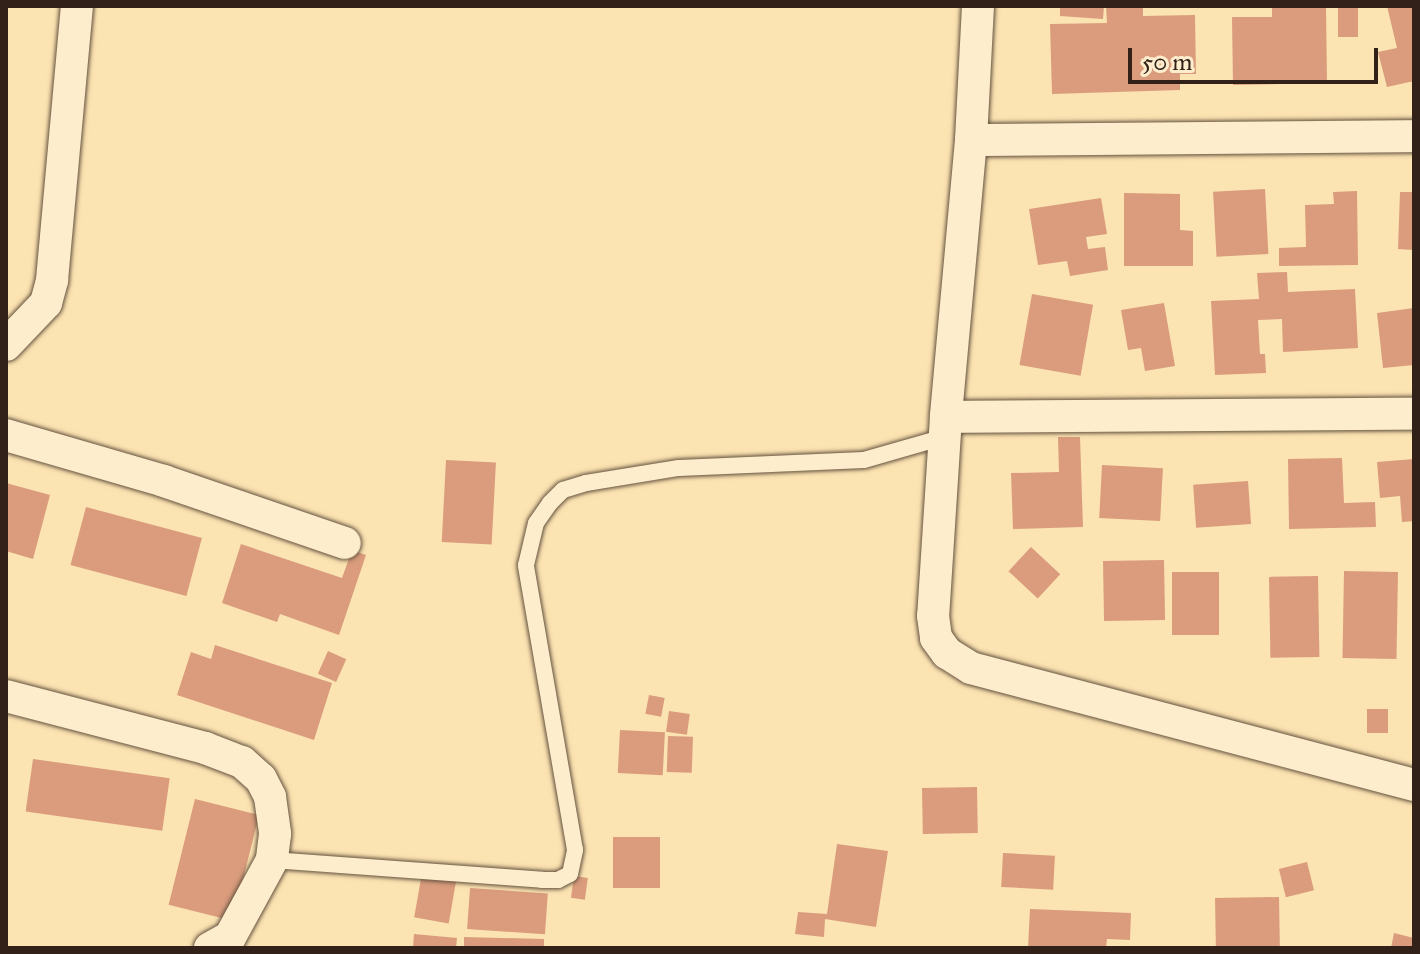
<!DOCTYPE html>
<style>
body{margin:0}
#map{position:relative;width:1420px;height:954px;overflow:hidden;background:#fce3b2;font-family:"IM FELL Great Primer",serif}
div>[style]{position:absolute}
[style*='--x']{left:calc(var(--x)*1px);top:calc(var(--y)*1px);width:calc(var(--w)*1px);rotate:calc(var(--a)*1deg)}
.building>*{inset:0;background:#da9c7d;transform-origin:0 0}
.roads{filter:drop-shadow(0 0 2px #64523f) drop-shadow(0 0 2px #64523f)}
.service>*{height:16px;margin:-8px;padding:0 8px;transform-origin:8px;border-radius:8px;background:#fdedcd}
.minor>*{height:32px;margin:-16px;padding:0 16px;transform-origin:16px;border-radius:16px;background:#fdedcd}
span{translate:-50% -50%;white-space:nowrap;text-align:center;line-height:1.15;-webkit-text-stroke:7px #fdedcd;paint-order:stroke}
.frame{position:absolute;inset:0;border:8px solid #312119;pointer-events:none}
.scale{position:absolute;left:1128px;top:48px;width:250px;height:36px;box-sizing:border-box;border:4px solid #312119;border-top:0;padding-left:10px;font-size:24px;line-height:28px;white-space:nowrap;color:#312119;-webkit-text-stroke:6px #fdedcd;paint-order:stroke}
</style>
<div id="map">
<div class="building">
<div style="clip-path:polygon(1060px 6px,1104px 6px,1103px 19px,1060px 16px)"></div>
<div style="clip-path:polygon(1106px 6px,1143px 6px,1143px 16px,1195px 15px,1196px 74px,1180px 74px,1180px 90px,1052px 94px,1050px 24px,1107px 23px)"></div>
<div style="clip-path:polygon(1272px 6px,1326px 6px,1327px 83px,1233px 85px,1232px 17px,1272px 17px)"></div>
<div style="left:1338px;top:6px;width:20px;height:31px"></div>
<div style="clip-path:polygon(1387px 6px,1414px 6px,1414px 81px,1387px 87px,1378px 52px,1397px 48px)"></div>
<div style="left:1265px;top:189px;width:65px;height:52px;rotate:87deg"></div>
<div style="clip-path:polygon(1357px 191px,1358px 265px,1279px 266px,1279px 248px,1306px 247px,1305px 205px,1334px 204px,1333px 192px)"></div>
<div style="clip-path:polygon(1400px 192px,1414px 192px,1414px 250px,1398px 249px)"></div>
<div style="clip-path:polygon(1124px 193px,1180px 194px,1180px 230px,1193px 231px,1193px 266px,1124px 266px)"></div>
<div style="clip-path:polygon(1101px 198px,1107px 234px,1086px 237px,1088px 249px,1105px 247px,1108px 270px,1070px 276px,1067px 261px,1038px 265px,1029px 209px)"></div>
<div style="clip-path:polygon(1287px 272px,1288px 292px,1355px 289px,1358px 348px,1283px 352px,1282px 319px,1258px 320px,1260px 354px,1265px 354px,1266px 373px,1215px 375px,1211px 301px,1259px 299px,1257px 273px)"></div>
<div style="left:1032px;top:294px;width:62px;height:72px;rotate:10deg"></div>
<div style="clip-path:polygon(1164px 303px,1175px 366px,1145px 371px,1141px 348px,1128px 350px,1121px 310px)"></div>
<div style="clip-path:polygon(1414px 308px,1414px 365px,1383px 368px,1377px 313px)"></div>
<div style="clip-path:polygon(1058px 437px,1080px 437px,1083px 527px,1013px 529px,1011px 473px,1059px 472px)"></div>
<div style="clip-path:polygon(1342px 458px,1344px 503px,1375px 502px,1376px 527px,1289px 529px,1288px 459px)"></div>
<div style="clip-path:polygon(1414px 459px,1414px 521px,1402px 522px,1400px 496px,1380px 498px,1377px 462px)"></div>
<div style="left:446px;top:460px;width:50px;height:82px;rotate:3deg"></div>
<div style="left:1102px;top:465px;width:61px;height:53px;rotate:3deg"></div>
<div style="left:1248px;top:481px;width:43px;height:55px;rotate:86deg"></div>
<div style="clip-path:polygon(6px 483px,50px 495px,33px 559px,6px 551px)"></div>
<div style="left:86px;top:507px;width:120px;height:60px;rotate:15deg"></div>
<div style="clip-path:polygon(241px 544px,342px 578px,352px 550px,366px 555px,339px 635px,280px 614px,277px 622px,222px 603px)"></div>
<div style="left:1031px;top:547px;width:40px;height:33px;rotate:43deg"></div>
<div style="left:1164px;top:560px;width:60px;height:61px;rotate:89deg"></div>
<div style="left:1344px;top:571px;width:54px;height:87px;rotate:1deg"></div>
<div style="left:1172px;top:572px;width:47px;height:63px"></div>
<div style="left:1318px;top:576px;width:81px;height:49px;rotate:89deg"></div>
<div style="clip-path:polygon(215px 645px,332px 683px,314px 740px,177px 695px,191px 652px,211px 659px)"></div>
<div style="left:328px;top:651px;width:20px;height:25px;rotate:24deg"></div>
<div style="left:649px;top:695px;width:16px;height:19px;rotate:11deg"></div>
<div style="left:1367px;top:709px;width:21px;height:24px"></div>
<div style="left:669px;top:711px;width:21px;height:21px;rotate:8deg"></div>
<div style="left:620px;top:730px;width:45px;height:43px;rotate:3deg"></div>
<div style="left:668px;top:736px;width:25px;height:36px;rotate:2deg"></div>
<div style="left:33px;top:759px;width:138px;height:53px;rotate:8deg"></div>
<div style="left:977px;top:787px;width:46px;height:55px;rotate:89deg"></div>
<div style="left:195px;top:799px;width:66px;height:109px;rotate:14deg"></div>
<div style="left:613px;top:837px;width:47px;height:51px"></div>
<div style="clip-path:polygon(837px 844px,888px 851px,876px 927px,825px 919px,824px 937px,795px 934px,798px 912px,827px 914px)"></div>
<div style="left:1003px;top:853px;width:52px;height:34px;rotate:3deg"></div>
<div style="left:1307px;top:862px;width:29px;height:29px;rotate:76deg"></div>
<div style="left:422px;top:873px;width:35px;height:45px;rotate:10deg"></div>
<div style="left:574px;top:876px;width:14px;height:22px;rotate:8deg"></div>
<div style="left:470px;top:888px;width:78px;height:41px;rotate:4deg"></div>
<div style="left:1279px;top:897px;width:51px;height:64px;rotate:89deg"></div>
<div style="clip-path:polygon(1030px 909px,1131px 913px,1130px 940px,1107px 939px,1106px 948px,1028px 948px)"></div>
<div style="clip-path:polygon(1394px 933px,1414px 938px,1414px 948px,1391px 948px)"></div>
<div style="clip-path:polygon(414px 934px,457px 938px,456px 948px,413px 948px)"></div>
<div style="clip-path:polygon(464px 937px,544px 939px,544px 948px,464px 948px)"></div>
</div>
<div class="roads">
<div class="service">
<div style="--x:272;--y:860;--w:271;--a:4.2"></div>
<div style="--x:542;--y:880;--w:16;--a:0"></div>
<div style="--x:558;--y:880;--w:13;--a:-27"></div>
<div style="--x:570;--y:874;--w:25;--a:-78"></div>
<div style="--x:575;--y:850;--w:289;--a:-99.8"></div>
<div style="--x:526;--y:565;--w:43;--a:-76.6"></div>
<div style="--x:536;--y:523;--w:24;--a:-55"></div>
<div style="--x:550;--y:503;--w:18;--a:-45"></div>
<div style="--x:563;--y:490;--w:24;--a:-17"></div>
<div style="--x:586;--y:483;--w:94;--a:-9.2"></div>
<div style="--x:679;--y:468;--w:185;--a:-2.5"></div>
<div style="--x:864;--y:460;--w:83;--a:-16"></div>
</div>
<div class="minor">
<div style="--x:978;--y:6;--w:134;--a:93"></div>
<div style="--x:971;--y:140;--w:278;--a:95.2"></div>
<div style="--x:946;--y:417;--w:468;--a:-0.4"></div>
<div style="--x:971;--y:140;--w:443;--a:-0.5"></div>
<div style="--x:6;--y:345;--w:58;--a:-46.4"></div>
<div style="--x:46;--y:303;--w:24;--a:-75"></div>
<div style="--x:52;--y:280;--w:275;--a:-84.8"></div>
<div style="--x:946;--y:417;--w:199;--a:93.7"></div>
<div style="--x:933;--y:616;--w:22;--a:82"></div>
<div style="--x:936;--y:638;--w:19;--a:54"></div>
<div style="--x:947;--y:653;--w:28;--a:32"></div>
<div style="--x:971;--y:668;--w:458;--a:14.8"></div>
<div style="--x:6;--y:435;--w:165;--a:16.2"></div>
<div style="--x:164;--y:481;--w:191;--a:18.9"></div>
<div style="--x:6;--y:696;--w:206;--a:14.6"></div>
<div style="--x:205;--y:748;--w:40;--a:21"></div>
<div style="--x:242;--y:762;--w:25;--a:42"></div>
<div style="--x:261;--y:779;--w:20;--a:63"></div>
<div style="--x:270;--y:797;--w:37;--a:82"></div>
<div style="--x:275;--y:834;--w:26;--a:97"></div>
<div style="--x:272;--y:860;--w:88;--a:118.6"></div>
<div style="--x:230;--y:937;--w:23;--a:151"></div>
</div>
</div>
<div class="frame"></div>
<div class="scale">50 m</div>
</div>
